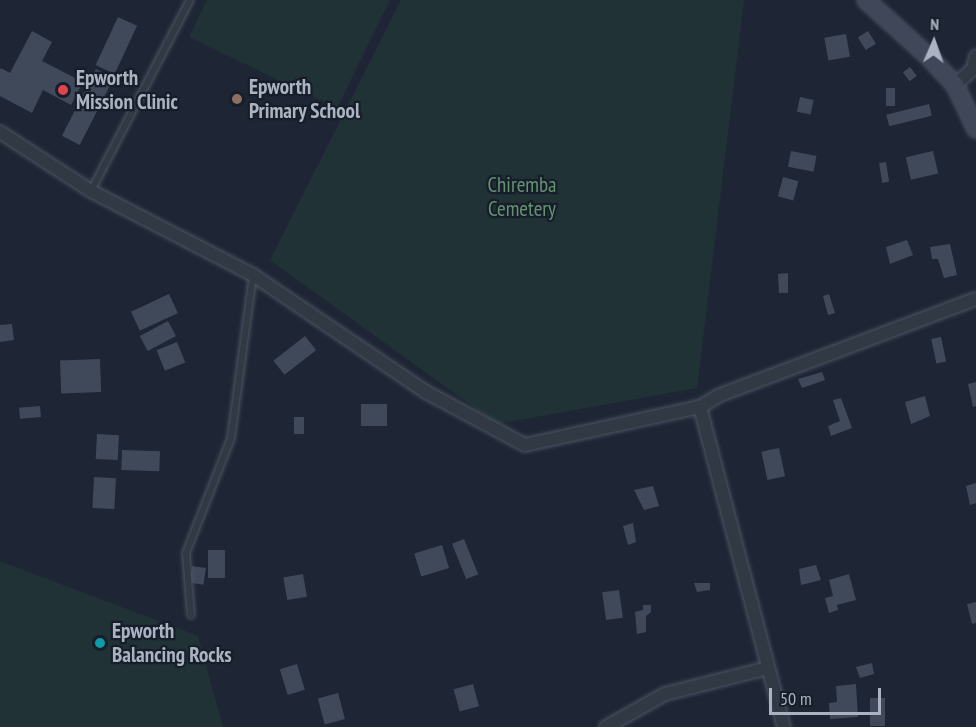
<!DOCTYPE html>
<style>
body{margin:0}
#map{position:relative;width:976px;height:727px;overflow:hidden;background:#1e2635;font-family:"PT Sans Narrow",sans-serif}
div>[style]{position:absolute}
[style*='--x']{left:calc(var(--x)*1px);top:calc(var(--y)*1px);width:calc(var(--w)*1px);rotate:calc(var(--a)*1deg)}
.green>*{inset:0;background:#203236}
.building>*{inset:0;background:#3f495a;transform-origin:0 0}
.roads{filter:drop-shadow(0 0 2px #4c5361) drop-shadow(0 0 2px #4c5361)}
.lane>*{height:6px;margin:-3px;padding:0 3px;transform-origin:3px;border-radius:3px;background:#313945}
.street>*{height:12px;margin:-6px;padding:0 6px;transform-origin:6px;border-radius:6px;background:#313945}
.secondary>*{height:16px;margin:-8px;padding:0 8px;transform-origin:8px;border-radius:8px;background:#3f4759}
.dots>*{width:16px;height:16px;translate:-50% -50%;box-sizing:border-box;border:3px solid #171e2a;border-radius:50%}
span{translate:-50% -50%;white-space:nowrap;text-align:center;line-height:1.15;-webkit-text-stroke:4.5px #171e2a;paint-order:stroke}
.poi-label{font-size:21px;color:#abb3c3;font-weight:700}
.left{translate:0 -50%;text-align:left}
.park-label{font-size:21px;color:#639371}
.north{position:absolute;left:904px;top:12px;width:60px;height:60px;-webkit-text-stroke:4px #171e2a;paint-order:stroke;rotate:2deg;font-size:16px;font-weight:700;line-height:24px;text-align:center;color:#abb3c3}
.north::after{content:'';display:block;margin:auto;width:21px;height:27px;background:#abb3c3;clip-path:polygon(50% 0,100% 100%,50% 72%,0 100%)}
.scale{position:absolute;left:769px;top:688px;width:112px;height:27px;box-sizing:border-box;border:3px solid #abb3c3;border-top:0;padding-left:8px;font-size:18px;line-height:21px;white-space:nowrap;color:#abb3c3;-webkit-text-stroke:4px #171e2a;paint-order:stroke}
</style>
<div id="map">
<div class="green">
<div style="clip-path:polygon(207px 0,390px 0,337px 108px,189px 37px)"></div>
<div style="clip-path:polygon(401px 0,744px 0,697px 388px,497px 424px,270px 260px)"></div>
<div style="clip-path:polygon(0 561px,198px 636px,223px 727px,0 727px)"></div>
</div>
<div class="building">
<div style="left:118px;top:17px;width:21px;height:53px;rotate:25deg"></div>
<div style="clip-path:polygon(32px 31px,52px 42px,42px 61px,83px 82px,71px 105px,43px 90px,32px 113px,0 96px,0 70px,1px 68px,10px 73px)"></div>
<div style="left:868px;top:31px;width:15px;height:12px;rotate:58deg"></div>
<div style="left:846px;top:34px;width:23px;height:22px;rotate:80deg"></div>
<div style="left:910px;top:67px;width:11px;height:9px;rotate:52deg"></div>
<div style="left:96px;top:69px;width:20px;height:75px;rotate:27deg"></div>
<div style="left:886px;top:88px;width:9px;height:18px"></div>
<div style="left:800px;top:97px;width:14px;height:15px;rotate:12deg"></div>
<div style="left:929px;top:104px;width:12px;height:44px;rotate:76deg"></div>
<div style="left:791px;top:151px;width:26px;height:16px;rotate:11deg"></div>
<div style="left:933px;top:151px;width:23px;height:28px;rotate:77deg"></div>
<div style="left:886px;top:162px;width:20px;height:7px;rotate:81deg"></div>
<div style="left:783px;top:177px;width:16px;height:20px;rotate:15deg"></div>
<div style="clip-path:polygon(907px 240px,913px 255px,890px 264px,886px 247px)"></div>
<div style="clip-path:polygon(950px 244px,957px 275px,944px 278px,938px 259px,932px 259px,930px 247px)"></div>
<div style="clip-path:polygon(788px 273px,788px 293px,779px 293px,778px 274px)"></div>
<div style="left:169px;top:294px;width:21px;height:42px;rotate:65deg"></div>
<div style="clip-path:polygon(829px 294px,835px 313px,828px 315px,823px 296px)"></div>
<div style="left:168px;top:321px;width:17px;height:32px;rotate:62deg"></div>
<div style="clip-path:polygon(12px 324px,14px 340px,0 342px,0 325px)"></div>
<div style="left:305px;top:336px;width:18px;height:40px;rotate:52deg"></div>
<div style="left:941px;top:337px;width:25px;height:10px;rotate:78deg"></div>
<div style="left:177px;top:342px;width:22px;height:22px;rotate:68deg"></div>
<div style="left:100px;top:359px;width:33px;height:40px;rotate:88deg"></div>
<div style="clip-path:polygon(822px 372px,825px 380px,802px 388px,798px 379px)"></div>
<div style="clip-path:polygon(976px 382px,976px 406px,973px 407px,968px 384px)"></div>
<div style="clip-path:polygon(925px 396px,930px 416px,911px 424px,905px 402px)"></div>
<div style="clip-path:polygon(841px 398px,852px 428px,831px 436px,828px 426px,840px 421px,833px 400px)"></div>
<div style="left:361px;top:404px;width:26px;height:22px"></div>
<div style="left:40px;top:406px;width:11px;height:21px;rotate:85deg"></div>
<div style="left:294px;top:417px;width:10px;height:17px"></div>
<div style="left:97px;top:434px;width:22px;height:25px;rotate:3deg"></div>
<div style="left:779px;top:448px;width:29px;height:18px;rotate:78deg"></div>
<div style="left:122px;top:450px;width:38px;height:20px;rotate:2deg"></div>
<div style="left:94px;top:477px;width:22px;height:31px;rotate:3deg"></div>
<div style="clip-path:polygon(976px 483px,976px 503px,970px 505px,966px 486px)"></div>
<div style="clip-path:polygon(653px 486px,659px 506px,644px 510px,634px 490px)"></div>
<div style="clip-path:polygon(633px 523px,636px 542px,628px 545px,623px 526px)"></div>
<div style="left:464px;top:539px;width:38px;height:13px;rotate:68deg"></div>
<div style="left:442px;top:545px;width:24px;height:29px;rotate:73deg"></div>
<div style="left:208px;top:550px;width:17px;height:28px"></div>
<div style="clip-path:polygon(816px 565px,821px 580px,801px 585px,799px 569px)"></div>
<div style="left:192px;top:566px;width:14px;height:17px;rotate:8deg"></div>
<div style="left:303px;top:574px;width:23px;height:20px;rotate:80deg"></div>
<div style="clip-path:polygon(849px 574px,856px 600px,837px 605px,838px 610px,829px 613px,825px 598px,833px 596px,829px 580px)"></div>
<div style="clip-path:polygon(694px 583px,710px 583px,710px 590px,697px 592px)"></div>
<div style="left:619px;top:590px;width:28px;height:17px;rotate:82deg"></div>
<div style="clip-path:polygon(976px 602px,976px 623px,972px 624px,967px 604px)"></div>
<div style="clip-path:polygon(643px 605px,651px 605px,651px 612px,646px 616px,646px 632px,637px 634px,635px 612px,643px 610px)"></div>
<div style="clip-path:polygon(872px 663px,874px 674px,860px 678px,856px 667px)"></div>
<div style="left:297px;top:664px;width:27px;height:18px;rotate:73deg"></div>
<div style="left:473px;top:684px;width:23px;height:20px;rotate:75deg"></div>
<div style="clip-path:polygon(856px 684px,858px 717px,830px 719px,829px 703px,837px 702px,836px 686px)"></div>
<div style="left:338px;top:693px;width:27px;height:21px;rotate:75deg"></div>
<div style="left:870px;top:698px;width:15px;height:28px"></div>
</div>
<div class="roads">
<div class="lane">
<div style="--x:91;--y:191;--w:215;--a:-62.6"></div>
<div style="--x:191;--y:615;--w:62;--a:-94.6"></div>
<div style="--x:186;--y:553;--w:123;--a:-68.6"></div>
<div style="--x:231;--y:438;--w:164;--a:-82.3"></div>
</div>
<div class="street">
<div style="--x:955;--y:85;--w:24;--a:-42"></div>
<div style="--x:973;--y:69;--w:13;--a:-77"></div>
<div style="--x:0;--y:132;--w:108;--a:33"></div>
<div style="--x:91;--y:191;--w:182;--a:27.4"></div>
<div style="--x:253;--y:275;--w:209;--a:34.1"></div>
<div style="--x:426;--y:392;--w:112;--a:28.2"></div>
<div style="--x:525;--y:445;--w:179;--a:-12.3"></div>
<div style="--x:700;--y:407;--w:23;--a:-31"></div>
<div style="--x:720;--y:395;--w:273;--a:-20.6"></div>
<div style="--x:700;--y:407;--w:331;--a:75.3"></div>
<div style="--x:606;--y:727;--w:68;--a:-29.2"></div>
<div style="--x:665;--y:694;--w:106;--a:-14.2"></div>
</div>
<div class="secondary">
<div style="--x:866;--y:0;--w:84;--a:42.1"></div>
<div style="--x:928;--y:56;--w:40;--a:47"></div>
<div style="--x:955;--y:85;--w:49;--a:64.5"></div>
</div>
</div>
<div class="dots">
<div style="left:63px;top:90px;background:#e0444e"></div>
<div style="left:237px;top:99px;background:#8d6e63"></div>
<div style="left:100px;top:643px;background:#0f9aa8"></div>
</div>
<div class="poi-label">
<span class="left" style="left:76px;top:90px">Epworth<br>Mission Clinic</span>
<span class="left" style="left:249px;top:99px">Epworth<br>Primary School</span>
<span class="left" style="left:112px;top:643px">Epworth<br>Balancing Rocks</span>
</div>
<div class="park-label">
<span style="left:522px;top:197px">Chiremba<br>Cemetery</span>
</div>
<div class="north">N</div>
<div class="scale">50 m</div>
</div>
